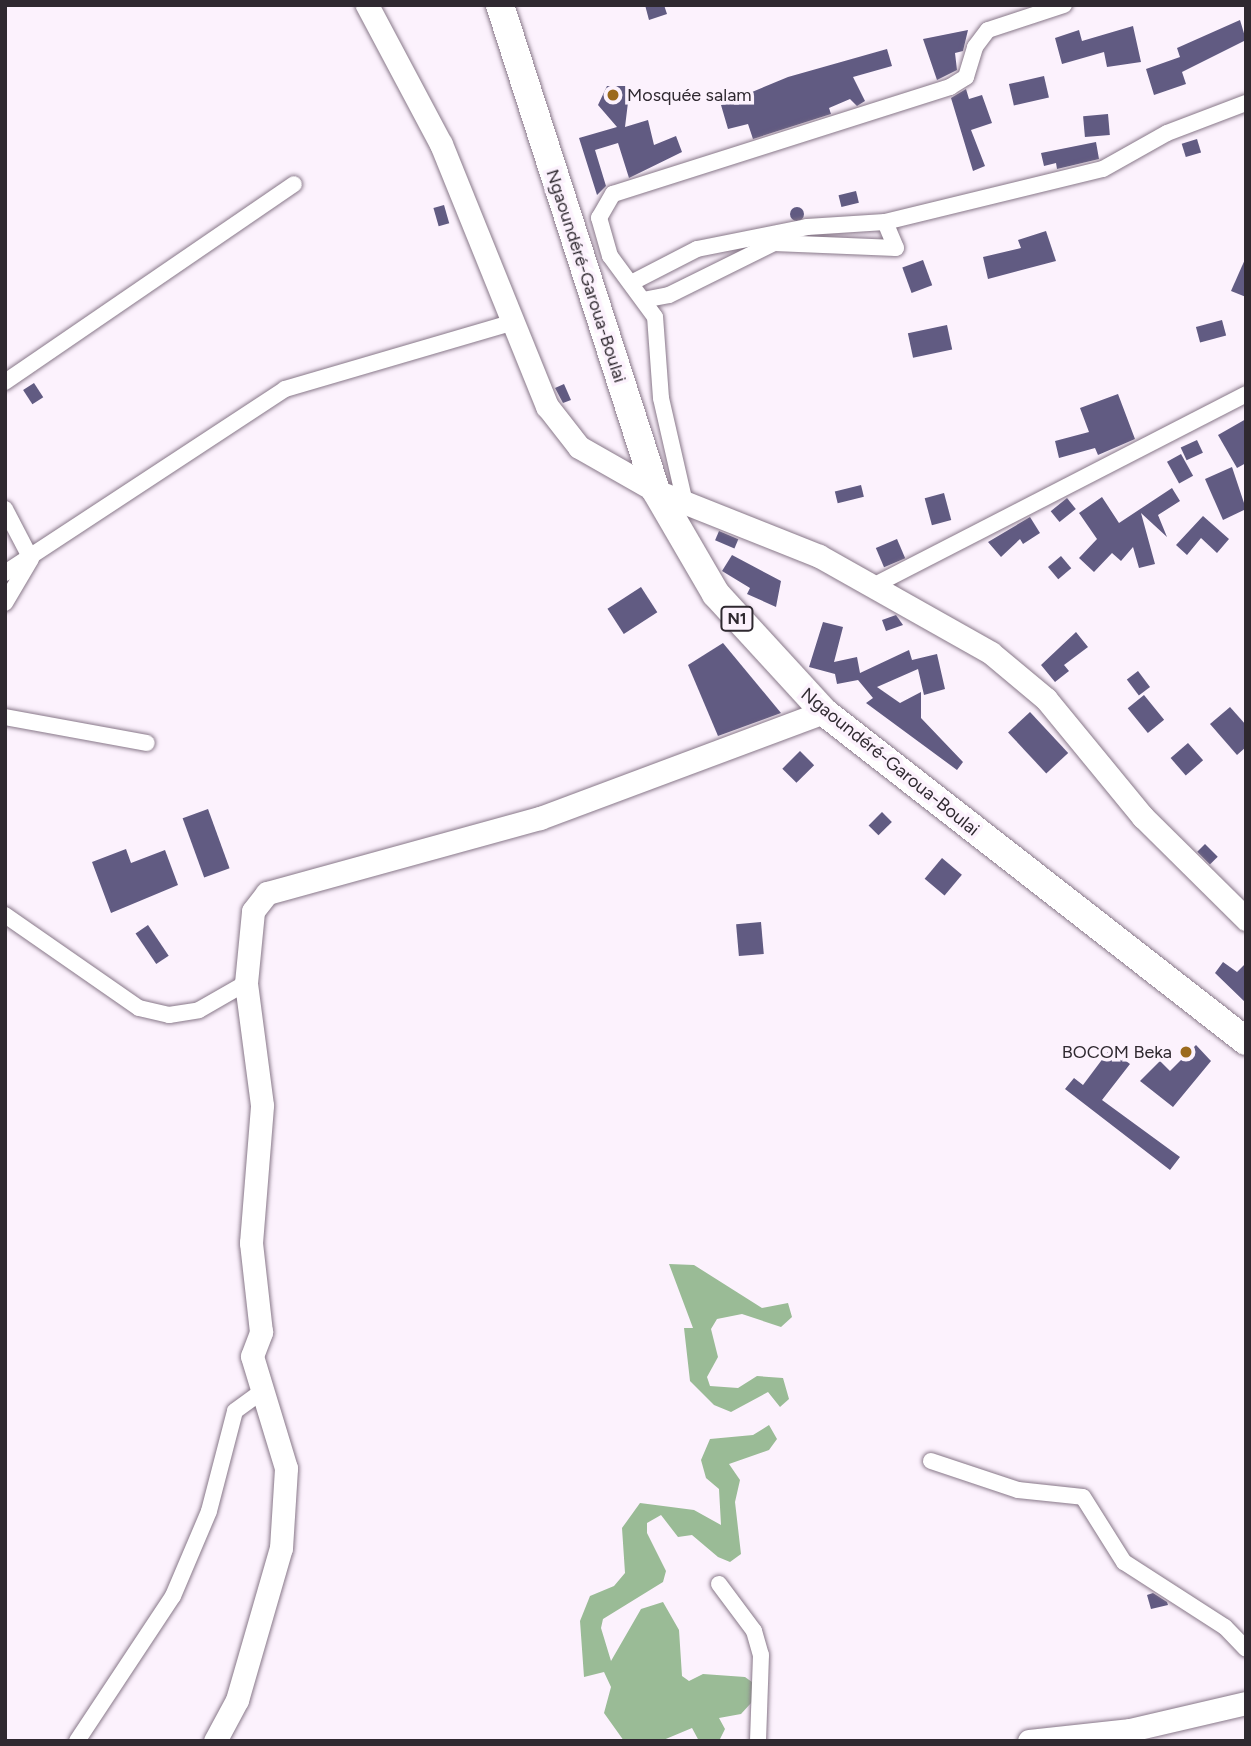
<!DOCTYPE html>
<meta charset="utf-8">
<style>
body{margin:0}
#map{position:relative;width:1251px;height:1746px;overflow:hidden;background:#fcf2fd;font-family:Figtree,sans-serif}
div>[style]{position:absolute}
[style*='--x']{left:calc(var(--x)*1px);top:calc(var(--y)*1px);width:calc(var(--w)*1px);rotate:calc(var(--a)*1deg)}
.forest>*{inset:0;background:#9abb96}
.building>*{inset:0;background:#615b82;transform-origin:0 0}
.round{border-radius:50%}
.roads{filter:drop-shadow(0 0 2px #887889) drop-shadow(0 0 2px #887889)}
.street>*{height:16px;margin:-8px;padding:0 8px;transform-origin:8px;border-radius:8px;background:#fff}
.secondary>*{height:23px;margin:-11.5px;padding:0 11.5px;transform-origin:11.5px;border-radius:11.5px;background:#fff}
.highway>*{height:28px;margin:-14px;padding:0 14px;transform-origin:14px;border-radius:14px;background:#fff}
.dots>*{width:19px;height:19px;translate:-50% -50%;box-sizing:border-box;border:4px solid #fcf2fd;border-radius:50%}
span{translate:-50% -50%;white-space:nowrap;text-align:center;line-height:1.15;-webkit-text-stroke:7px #fcf2fd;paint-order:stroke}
.shield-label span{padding:2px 5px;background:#fcf2fd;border:2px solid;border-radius:5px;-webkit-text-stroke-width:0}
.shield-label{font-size:16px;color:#2f2930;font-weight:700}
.poi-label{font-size:18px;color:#2f2930}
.left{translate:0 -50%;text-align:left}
.right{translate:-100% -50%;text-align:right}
.street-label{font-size:18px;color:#2f2930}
.frame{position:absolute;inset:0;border:7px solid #2f2930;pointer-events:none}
</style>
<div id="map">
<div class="forest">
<div style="clip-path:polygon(669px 1264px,694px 1265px,762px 1308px,788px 1303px,792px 1317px,781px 1327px,742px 1314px,717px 1319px,711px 1329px,718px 1357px,707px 1377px,710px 1386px,738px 1388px,757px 1376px,783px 1378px,789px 1399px,780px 1407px,768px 1392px,731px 1412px,714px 1405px,690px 1381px,684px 1328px,693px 1328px)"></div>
<div style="clip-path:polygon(769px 1425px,777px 1439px,769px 1450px,729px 1464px,740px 1480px,735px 1502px,741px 1554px,730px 1562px,718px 1557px,692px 1535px,678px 1537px,661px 1515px,647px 1523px,647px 1533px,666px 1571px,663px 1582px,603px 1619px,601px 1628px,611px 1661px,641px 1609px,663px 1602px,679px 1630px,682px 1676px,689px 1681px,703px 1674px,745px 1677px,752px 1682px,752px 1702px,741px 1714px,719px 1718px,725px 1729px,719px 1741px,699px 1741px,692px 1728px,661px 1741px,624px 1741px,604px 1713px,611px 1687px,604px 1672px,584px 1677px,580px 1621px,590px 1596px,614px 1586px,625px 1573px,622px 1528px,640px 1503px,694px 1510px,721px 1525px,719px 1489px,706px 1478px,701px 1460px,710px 1439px,753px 1435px)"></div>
</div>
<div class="building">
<div style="clip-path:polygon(645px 5px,664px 5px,667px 14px,649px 20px)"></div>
<div style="clip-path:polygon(1240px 20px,1246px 40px,1182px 72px,1186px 84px,1154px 95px,1146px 69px,1180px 57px,1177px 48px)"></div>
<div style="clip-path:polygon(1133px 26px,1141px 62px,1107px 67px,1104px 52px,1062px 64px,1055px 38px,1079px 30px,1082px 41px)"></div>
<div style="clip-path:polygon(968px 30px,963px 51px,955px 53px,957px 70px,937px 80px,923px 39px)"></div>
<div style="clip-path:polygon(887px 49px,892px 66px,853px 77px,865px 101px,857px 106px,850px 99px,829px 108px,831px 114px,753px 139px,748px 124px,728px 129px,721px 105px,788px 77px)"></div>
<div style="left:1044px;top:76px;width:22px;height:36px;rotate:77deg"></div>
<div style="clip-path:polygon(607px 86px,630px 86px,625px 127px,648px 120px,654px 145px,676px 136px,682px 152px,629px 178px,618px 143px,595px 150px,606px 186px,597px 195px,579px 138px,617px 127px,598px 105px)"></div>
<div style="clip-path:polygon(966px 89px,969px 99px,982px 95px,992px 123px,971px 130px,985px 166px,973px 171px,951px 98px)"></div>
<div style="left:1108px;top:114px;width:21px;height:25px;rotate:85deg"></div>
<div style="left:1197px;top:139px;width:14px;height:16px;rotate:73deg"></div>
<div style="clip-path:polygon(1096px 142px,1099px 159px,1057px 169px,1056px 163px,1044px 166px,1041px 153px)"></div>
<div style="left:856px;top:191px;width:12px;height:18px;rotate:76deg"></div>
<div style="left:444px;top:205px;width:19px;height:11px;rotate:74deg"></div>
<div class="round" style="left:790px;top:207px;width:14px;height:14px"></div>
<div style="clip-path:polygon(1046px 231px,1056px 261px,988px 279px,983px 257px,1021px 248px,1018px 240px)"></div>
<div style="clip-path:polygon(1246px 257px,1246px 297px,1231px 291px)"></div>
<div style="left:923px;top:260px;width:27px;height:22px;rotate:70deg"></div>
<div style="left:1222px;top:320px;width:16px;height:27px;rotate:75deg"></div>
<div style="left:947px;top:325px;width:25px;height:40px;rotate:78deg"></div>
<div style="left:34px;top:383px;width:17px;height:13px;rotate:57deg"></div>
<div style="clip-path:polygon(564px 384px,571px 400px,563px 403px,555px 388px)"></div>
<div style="clip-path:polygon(1118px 394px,1135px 439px,1098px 455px,1095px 448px,1059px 458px,1055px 441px,1089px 432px,1080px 408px)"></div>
<div style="clip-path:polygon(1246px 419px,1246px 463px,1237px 468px,1218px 435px)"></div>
<div style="left:1197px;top:440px;width:14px;height:18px;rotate:65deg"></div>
<div style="left:1181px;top:454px;width:25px;height:16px;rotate:61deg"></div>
<div style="clip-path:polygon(1232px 467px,1246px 509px,1223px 520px,1205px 479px)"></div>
<div style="left:861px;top:485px;width:12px;height:27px;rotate:76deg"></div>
<div style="clip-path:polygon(1172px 488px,1180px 501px,1158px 515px,1167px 537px,1141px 513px,1155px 564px,1139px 568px,1133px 547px,1121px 561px,1112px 553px,1094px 572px,1079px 558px,1097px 539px,1079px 513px,1102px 497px,1119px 523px)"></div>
<div style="left:944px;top:493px;width:28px;height:20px;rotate:75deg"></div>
<div style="left:1067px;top:498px;width:14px;height:21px;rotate:51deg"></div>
<div style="clip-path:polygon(1203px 516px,1229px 539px,1217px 553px,1201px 538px,1187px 555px,1176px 545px)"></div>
<div style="clip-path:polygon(1030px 517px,1040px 533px,1023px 544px,1020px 539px,1001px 557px,988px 542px)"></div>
<div style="left:719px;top:531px;width:21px;height:10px;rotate:23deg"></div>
<div style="left:897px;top:539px;width:21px;height:23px;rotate:67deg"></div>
<div style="clip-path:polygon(732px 555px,781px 581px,776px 607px,747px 594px,750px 588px,722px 571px)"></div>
<div style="left:1061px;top:556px;width:16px;height:17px;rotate:50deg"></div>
<div style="left:641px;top:587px;width:30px;height:40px;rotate:57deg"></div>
<div style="clip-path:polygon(896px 615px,903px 625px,886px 631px,882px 620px)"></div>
<div style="clip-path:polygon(823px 622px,843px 627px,834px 662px,857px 657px,860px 673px,909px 650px,912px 660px,937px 654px,945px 689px,924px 695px,918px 669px,877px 687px,900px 703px,921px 692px,921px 718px,963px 762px,957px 770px,866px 703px,873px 698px,858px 680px,837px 684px,835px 674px,809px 667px)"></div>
<div style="clip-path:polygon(1076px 632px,1088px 647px,1064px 665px,1069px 671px,1055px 682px,1041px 665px)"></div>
<div style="clip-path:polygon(723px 643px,781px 713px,718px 736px,688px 665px)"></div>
<div style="left:1138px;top:671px;width:20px;height:14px;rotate:53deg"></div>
<div style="left:1144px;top:695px;width:32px;height:21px;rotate:51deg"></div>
<div style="clip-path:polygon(1230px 707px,1246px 725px,1246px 747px,1237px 755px,1210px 724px)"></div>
<div style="left:1030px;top:712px;width:56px;height:30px;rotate:47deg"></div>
<div style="left:1188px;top:743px;width:23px;height:23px;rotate:49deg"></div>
<div style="left:800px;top:751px;width:20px;height:25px;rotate:45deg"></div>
<div style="left:208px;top:809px;width:63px;height:27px;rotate:70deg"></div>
<div style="left:882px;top:812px;width:14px;height:19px;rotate:45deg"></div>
<div style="left:1205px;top:844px;width:18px;height:11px;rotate:45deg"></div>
<div style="clip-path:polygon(126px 849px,131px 863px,165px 850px,178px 885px,111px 913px,92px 862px)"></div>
<div style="left:942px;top:858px;width:26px;height:27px;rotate:40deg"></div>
<div style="left:761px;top:922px;width:32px;height:25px;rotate:85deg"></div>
<div style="left:148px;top:925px;width:37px;height:15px;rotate:56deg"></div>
<div style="clip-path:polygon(1223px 962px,1237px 972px,1246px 963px,1246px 1003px,1215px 973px)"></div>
<div style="clip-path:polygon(1196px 1045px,1211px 1061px,1173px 1107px,1140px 1081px,1160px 1061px,1170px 1071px)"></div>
<div style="clip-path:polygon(1110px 1049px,1130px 1064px,1102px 1100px,1180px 1157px,1170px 1170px,1065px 1089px,1074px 1078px,1083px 1085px)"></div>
<div style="clip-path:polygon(1153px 1593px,1167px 1602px,1168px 1605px,1151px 1609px,1147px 1595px)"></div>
</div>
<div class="roads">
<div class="street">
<div style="--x:631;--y:283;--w:74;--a:-27.3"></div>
<div style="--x:697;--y:249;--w:112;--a:-11.3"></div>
<div style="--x:807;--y:227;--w:78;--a:-3.7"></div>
<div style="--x:885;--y:222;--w:224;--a:-13.7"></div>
<div style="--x:1103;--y:169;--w:73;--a:-29.4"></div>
<div style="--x:1167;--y:133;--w:85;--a:-20.8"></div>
<div style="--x:643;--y:300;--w:26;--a:-11"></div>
<div style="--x:669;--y:295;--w:117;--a:-26.3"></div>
<div style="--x:774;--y:243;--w:122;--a:2.3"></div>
<div style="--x:896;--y:248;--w:28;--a:-113"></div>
<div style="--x:5;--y:382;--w:350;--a:-34.4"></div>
<div style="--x:685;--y:503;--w:108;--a:-102.9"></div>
<div style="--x:661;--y:398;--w:81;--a:-94.2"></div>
<div style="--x:655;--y:317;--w:76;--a:-126.4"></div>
<div style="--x:610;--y:256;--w:40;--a:-106"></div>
<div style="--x:599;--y:218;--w:28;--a:-60"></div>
<div style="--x:613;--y:194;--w:354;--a:-17.6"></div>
<div style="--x:950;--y:87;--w:19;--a:-32"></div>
<div style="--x:966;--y:77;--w:31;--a:-73"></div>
<div style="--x:975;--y:47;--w:21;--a:-53"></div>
<div style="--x:988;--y:30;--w:80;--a:-18.2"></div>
<div style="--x:5;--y:509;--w:56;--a:62.5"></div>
<div style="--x:31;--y:559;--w:51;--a:120.6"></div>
<div style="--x:5;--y:573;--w:335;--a:-33.3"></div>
<div style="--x:285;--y:389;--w:235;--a:-16.3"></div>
<div style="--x:875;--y:585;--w:417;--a:-27.2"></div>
<div style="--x:5;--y:717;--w:144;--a:10.4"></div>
<div style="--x:5;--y:915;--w:163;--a:34.8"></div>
<div style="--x:139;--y:1008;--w:31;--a:13"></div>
<div style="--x:169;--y:1015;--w:30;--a:-9"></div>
<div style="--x:199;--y:1010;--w:54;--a:-29.9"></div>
<div style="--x:931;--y:1461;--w:92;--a:18.4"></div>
<div style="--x:1018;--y:1490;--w:65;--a:6.1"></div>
<div style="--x:1083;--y:1497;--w:77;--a:57.8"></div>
<div style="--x:1124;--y:1562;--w:120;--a:32.8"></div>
<div style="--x:1225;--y:1627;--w:30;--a:46"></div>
<div style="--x:719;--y:1584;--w:59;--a:53.3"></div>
<div style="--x:754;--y:1631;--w:25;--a:74"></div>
<div style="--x:761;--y:1655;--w:86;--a:92"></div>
<div style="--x:77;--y:1741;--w:174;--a:-56.5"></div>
<div style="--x:173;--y:1596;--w:92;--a:-67"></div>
<div style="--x:209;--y:1511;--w:103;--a:-75.4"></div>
<div style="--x:235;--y:1411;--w:31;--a:-36"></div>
</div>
<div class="secondary">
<div style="--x:367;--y:5;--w:157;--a:62"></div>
<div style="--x:441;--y:144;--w:283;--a:68"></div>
<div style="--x:547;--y:406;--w:52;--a:52"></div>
<div style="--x:579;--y:447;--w:89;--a:29.7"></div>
<div style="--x:656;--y:491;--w:175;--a:21.7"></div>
<div style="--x:819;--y:556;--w:197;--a:29.4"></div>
<div style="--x:991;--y:653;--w:72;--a:39.9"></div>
<div style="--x:1046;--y:699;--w:153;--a:50.6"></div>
<div style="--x:1143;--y:817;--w:145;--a:44.7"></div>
<div style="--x:215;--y:1741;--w:47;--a:-61.8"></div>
<div style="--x:237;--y:1700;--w:158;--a:-73.9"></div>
<div style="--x:281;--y:1548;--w:80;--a:-86.4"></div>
<div style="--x:286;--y:1468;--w:117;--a:-106.9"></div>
<div style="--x:252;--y:1356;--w:26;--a:-69"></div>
<div style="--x:261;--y:1332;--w:90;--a:-96.4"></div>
<div style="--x:251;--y:1243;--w:138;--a:-85.4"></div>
<div style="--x:262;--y:1105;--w:123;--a:-97.5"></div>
<div style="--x:246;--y:983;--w:72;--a:-84.4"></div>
<div style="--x:253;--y:911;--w:23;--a:-52"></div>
<div style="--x:267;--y:893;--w:283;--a:-15.4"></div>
<div style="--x:540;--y:818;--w:303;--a:-20.5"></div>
<div style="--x:1029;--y:1741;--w:102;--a:-6.2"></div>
<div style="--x:1130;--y:1730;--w:119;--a:-13.1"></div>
</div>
<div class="highway">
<div style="--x:500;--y:5;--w:510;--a:72.2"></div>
<div style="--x:656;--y:491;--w:119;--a:59.8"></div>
<div style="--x:716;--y:594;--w:160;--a:47.5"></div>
<div style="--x:824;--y:712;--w:535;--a:37.94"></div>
</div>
</div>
<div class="dots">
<div style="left:613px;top:95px;background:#9b6a1d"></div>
<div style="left:1186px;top:1052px;background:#9b6a1d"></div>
</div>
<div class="shield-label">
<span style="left:737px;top:619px">N1</span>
</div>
<div class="poi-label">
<span class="left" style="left:627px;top:95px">Mosquée salam</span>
<span class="right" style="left:1172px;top:1052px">BOCOM Beka</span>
</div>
<div class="street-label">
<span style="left:586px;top:276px;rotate:72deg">Ngaoundéré-Garoua-Boulai</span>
<span style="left:890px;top:762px;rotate:39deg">Ngaoundéré-Garoua-Boulai</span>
</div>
<div class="frame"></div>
</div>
